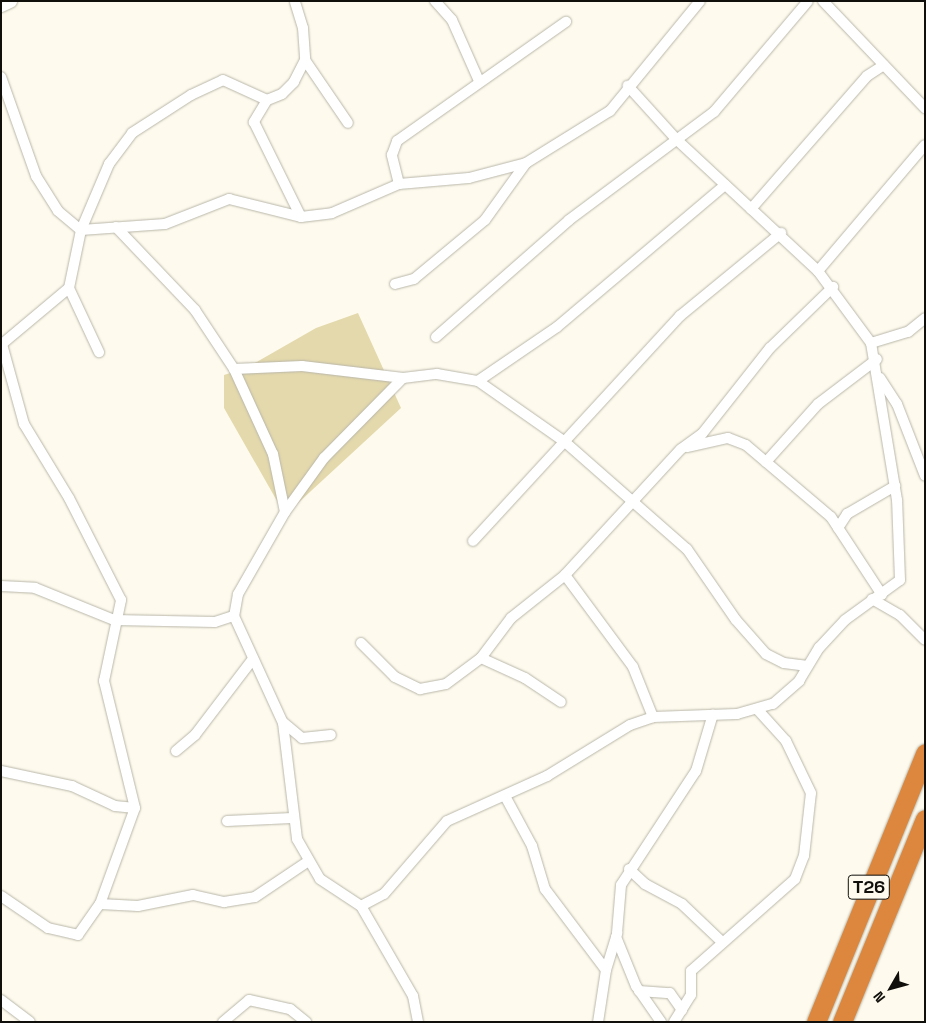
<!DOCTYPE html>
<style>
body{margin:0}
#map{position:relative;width:926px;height:1023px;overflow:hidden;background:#fefbee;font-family:"Space Grotesk",sans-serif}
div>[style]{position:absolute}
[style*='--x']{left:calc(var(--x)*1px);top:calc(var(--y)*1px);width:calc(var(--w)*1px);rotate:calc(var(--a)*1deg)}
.green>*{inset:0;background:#e4d9ac}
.roads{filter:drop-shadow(0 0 1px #b9b6a9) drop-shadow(0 0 1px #b9b6a9)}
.street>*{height:10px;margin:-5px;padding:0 5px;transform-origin:5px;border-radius:5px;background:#fff}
.secondary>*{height:14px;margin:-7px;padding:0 7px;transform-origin:7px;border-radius:7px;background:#fff}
.highway>*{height:19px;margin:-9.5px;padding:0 9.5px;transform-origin:9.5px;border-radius:9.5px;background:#dc873d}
span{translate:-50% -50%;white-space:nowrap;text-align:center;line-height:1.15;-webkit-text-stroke:4px #fefbee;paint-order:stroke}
.shield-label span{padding:1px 4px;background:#fefbee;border:1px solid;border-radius:4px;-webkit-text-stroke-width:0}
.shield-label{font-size:18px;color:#100f0b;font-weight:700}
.frame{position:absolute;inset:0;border:2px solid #100f0b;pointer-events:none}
.north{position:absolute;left:866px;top:963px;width:50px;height:50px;-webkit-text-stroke:4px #fefbee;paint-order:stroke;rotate:232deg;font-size:14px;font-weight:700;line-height:20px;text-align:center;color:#100f0b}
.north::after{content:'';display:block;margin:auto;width:18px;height:22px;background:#100f0b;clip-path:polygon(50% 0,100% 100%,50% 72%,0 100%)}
</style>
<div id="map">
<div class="green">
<div style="clip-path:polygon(358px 313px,401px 408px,285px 515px,224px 408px,224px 375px,246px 368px,316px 328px)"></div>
</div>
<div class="roads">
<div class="street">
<div style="--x:435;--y:1;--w:25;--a:48"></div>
<div style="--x:452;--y:20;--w:67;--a:66.1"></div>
<div style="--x:823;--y:1;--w:148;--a:46.4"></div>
<div style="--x:295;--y:2;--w:27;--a:73"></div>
<div style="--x:303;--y:28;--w:32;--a:86"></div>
<div style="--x:305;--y:60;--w:25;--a:117"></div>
<div style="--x:294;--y:82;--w:17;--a:135"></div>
<div style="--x:282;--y:94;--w:16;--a:158"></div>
<div style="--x:267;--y:100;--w:26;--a:121"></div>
<div style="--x:254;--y:122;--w:106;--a:63.7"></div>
<div style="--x:305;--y:60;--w:76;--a:55.7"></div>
<div style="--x:1;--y:77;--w:105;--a:70.5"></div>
<div style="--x:36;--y:176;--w:41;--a:57.8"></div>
<div style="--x:58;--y:211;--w:30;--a:40"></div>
<div style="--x:81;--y:230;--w:84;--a:-4.1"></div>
<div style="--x:165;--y:224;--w:69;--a:-21.3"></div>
<div style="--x:229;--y:199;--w:74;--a:14"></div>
<div style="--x:301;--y:217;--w:31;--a:-7"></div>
<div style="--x:332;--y:213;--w:73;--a:-23.4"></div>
<div style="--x:399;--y:184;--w:70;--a:-4.9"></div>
<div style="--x:469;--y:178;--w:59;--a:-14.7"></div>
<div style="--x:526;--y:163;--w:99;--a:-31.8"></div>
<div style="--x:610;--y:111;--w:142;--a:-50.7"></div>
<div style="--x:399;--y:184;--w:30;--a:-104"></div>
<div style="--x:392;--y:155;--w:15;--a:-70"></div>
<div style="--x:397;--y:141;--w:207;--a:-35.2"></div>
<div style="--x:751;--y:209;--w:176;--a:-48.9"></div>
<div style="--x:867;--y:76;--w:20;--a:-33"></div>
<div style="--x:116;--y:227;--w:115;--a:46.4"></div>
<div style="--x:195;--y:310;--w:71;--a:56.5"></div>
<div style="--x:234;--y:369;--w:94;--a:65.4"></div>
<div style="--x:273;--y:454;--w:59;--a:78.3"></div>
<div style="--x:285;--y:512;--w:95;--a:119.8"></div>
<div style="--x:238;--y:594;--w:22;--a:100"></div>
<div style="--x:234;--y:616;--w:118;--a:65.4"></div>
<div style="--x:283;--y:723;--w:117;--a:83.1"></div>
<div style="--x:297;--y:839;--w:46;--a:60.1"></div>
<div style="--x:320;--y:879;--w:49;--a:33.4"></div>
<div style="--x:361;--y:906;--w:26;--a:-28"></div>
<div style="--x:384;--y:894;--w:96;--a:-49.2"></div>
<div style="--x:447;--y:821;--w:110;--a:-24.2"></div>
<div style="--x:547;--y:776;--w:97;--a:-31.6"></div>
<div style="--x:630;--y:725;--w:24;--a:-19"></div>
<div style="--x:653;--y:717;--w:84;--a:-2"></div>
<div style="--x:737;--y:714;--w:37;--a:-16"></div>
<div style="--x:773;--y:704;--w:35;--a:-41"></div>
<div style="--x:799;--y:681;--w:39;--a:-59"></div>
<div style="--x:819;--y:648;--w:38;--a:-47"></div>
<div style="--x:845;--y:620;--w:68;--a:-36"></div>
<div style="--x:900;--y:580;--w:80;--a:-92.1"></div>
<div style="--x:897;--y:500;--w:159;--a:-99.4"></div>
<div style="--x:871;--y:343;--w:89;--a:-126.4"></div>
<div style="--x:818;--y:271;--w:194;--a:-137.1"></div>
<div style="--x:676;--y:139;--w:72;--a:-132.2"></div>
<div style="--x:818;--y:271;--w:165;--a:-49.7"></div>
<div style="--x:395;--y:284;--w:20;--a:-15"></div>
<div style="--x:414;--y:279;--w:92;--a:-39.7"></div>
<div style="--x:485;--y:220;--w:70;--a:-54.3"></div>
<div style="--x:69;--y:288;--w:71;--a:64.9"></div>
<div style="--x:436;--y:337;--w:177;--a:-41.3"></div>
<div style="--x:569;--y:220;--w:181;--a:-36.7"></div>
<div style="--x:714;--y:112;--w:145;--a:-49.7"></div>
<div style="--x:871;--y:343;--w:39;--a:-17"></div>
<div style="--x:908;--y:332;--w:22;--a:-39"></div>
<div style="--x:234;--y:369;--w:68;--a:-2.5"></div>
<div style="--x:302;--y:366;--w:102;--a:6.8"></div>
<div style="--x:403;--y:378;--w:34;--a:-7"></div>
<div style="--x:437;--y:374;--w:42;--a:9.7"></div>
<div style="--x:478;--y:381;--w:106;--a:35"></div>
<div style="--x:565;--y:442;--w:162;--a:41.3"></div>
<div style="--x:687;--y:549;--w:86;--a:55.4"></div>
<div style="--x:736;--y:620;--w:45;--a:48.6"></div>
<div style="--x:766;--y:654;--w:20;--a:27"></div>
<div style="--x:784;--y:663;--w:24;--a:7"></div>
<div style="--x:880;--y:378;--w:31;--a:57"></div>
<div style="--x:897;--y:404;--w:77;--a:68.7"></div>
<div style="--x:478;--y:381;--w:96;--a:-34.4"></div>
<div style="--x:557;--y:327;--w:220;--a:-40.2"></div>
<div style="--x:687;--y:447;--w:42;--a:-12.4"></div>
<div style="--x:728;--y:438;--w:19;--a:21"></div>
<div style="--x:746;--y:445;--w:111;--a:40.3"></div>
<div style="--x:831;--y:517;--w:93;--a:56.8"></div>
<div style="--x:766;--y:462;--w:78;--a:-48.1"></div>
<div style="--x:818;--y:404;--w:74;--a:-37.3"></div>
<div style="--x:285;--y:512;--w:67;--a:-54.2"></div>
<div style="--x:324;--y:458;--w:112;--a:-45.4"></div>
<div style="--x:838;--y:528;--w:17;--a:-57"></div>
<div style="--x:847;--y:514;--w:56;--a:-30.3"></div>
<div style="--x:473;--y:541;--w:306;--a:-47.4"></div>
<div style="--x:680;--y:316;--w:131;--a:-39.4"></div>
<div style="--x:565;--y:575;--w:114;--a:53.5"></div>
<div style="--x:633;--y:667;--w:54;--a:68.2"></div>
<div style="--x:1;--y:586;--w:34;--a:3"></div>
<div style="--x:35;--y:588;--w:85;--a:22.1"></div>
<div style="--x:114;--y:620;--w:101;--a:1.1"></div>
<div style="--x:215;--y:622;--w:20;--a:-18"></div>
<div style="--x:872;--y:599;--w:32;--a:30"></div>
<div style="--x:900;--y:615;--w:35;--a:45"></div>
<div style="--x:361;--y:643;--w:48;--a:45"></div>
<div style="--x:395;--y:677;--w:28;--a:26"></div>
<div style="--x:420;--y:689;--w:26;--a:-11"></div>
<div style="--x:446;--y:684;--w:44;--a:-36.6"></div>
<div style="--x:481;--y:658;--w:50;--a:-53.1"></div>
<div style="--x:511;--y:618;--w:69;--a:-38.5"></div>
<div style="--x:565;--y:575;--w:171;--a:-47.4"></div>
<div style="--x:681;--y:449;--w:26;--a:-36"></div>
<div style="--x:702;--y:434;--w:110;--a:-51.7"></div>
<div style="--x:770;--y:348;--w:88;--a:-44.1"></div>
<div style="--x:481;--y:658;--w:48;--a:24.4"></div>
<div style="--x:525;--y:678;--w:43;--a:33.7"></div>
<div style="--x:284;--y:723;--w:23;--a:40"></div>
<div style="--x:302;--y:738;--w:29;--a:-6"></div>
<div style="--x:176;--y:751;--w:25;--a:-40"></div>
<div style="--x:195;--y:735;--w:96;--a:-52.7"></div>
<div style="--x:1;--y:771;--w:73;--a:11.9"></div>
<div style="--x:72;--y:786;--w:47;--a:24.9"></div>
<div style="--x:115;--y:806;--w:20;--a:6"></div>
<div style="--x:505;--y:796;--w:57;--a:61.6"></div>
<div style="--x:532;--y:846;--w:45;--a:73.2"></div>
<div style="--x:545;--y:889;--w:101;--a:53"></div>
<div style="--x:606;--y:970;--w:53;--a:98.7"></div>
<div style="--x:227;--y:821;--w:65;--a:-2.6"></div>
<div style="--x:629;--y:869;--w:22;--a:43"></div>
<div style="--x:645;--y:884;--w:42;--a:28.4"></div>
<div style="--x:682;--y:904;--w:55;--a:43.5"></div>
<div style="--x:1;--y:896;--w:57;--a:34.2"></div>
<div style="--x:48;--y:928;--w:31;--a:13"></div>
<div style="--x:78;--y:935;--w:38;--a:-55"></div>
<div style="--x:100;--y:904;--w:102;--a:-70"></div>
<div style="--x:135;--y:808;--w:131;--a:-103.7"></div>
<div style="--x:104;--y:681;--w:83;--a:-78.1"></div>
<div style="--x:121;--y:600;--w:114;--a:-117"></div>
<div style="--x:69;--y:498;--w:87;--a:-121.3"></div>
<div style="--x:24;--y:424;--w:83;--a:-105.4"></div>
<div style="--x:2;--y:344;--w:87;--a:-39.9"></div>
<div style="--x:69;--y:288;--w:59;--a:-78.3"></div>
<div style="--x:81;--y:230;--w:72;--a:-67"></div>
<div style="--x:109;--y:164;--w:39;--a:-53"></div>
<div style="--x:132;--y:133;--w:70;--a:-32.8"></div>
<div style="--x:191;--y:95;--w:35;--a:-25"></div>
<div style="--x:223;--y:80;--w:48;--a:24.4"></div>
<div style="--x:100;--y:904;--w:38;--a:3"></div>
<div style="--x:138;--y:906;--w:56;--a:-11.3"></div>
<div style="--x:193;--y:895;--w:32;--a:13"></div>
<div style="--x:224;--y:902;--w:31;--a:-9"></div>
<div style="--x:255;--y:897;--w:63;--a:-33.9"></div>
<div style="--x:361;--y:906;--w:104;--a:60"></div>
<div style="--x:413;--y:996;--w:26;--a:79"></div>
<div style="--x:616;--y:937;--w:53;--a:67.8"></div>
<div style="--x:636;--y:986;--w:44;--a:55.2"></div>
<div style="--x:606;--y:970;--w:39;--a:-73"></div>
<div style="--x:617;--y:933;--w:48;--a:-85.2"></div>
<div style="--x:621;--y:885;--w:136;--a:-56.7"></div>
<div style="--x:696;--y:771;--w:59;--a:-73.4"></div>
<div style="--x:639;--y:991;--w:31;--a:4"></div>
<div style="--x:670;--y:993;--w:21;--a:55"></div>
<div style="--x:1;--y:1000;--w:36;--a:37"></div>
<div style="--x:223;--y:1022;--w:34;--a:-40"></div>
<div style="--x:249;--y:1000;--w:42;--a:12.4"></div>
<div style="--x:290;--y:1009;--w:21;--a:39"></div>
<div style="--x:674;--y:1022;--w:32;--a:-58"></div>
<div style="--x:691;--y:995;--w:24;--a:-90"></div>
<div style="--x:691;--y:971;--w:139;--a:-41.5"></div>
<div style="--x:795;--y:879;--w:25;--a:-69"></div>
<div style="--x:804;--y:856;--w:63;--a:-83.7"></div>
<div style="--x:811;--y:793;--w:58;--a:-115.7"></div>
<div style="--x:786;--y:741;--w:42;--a:-132.1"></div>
</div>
<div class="secondary">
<div style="--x:1;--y:5;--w:10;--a:-24"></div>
</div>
<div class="highway">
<div style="--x:816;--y:1022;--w:290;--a:-67.9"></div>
<div style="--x:842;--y:1022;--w:219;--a:-67.8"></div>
</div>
</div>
<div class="shield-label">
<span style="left:869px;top:887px">T26</span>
</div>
<div class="frame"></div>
<div class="north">N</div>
</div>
